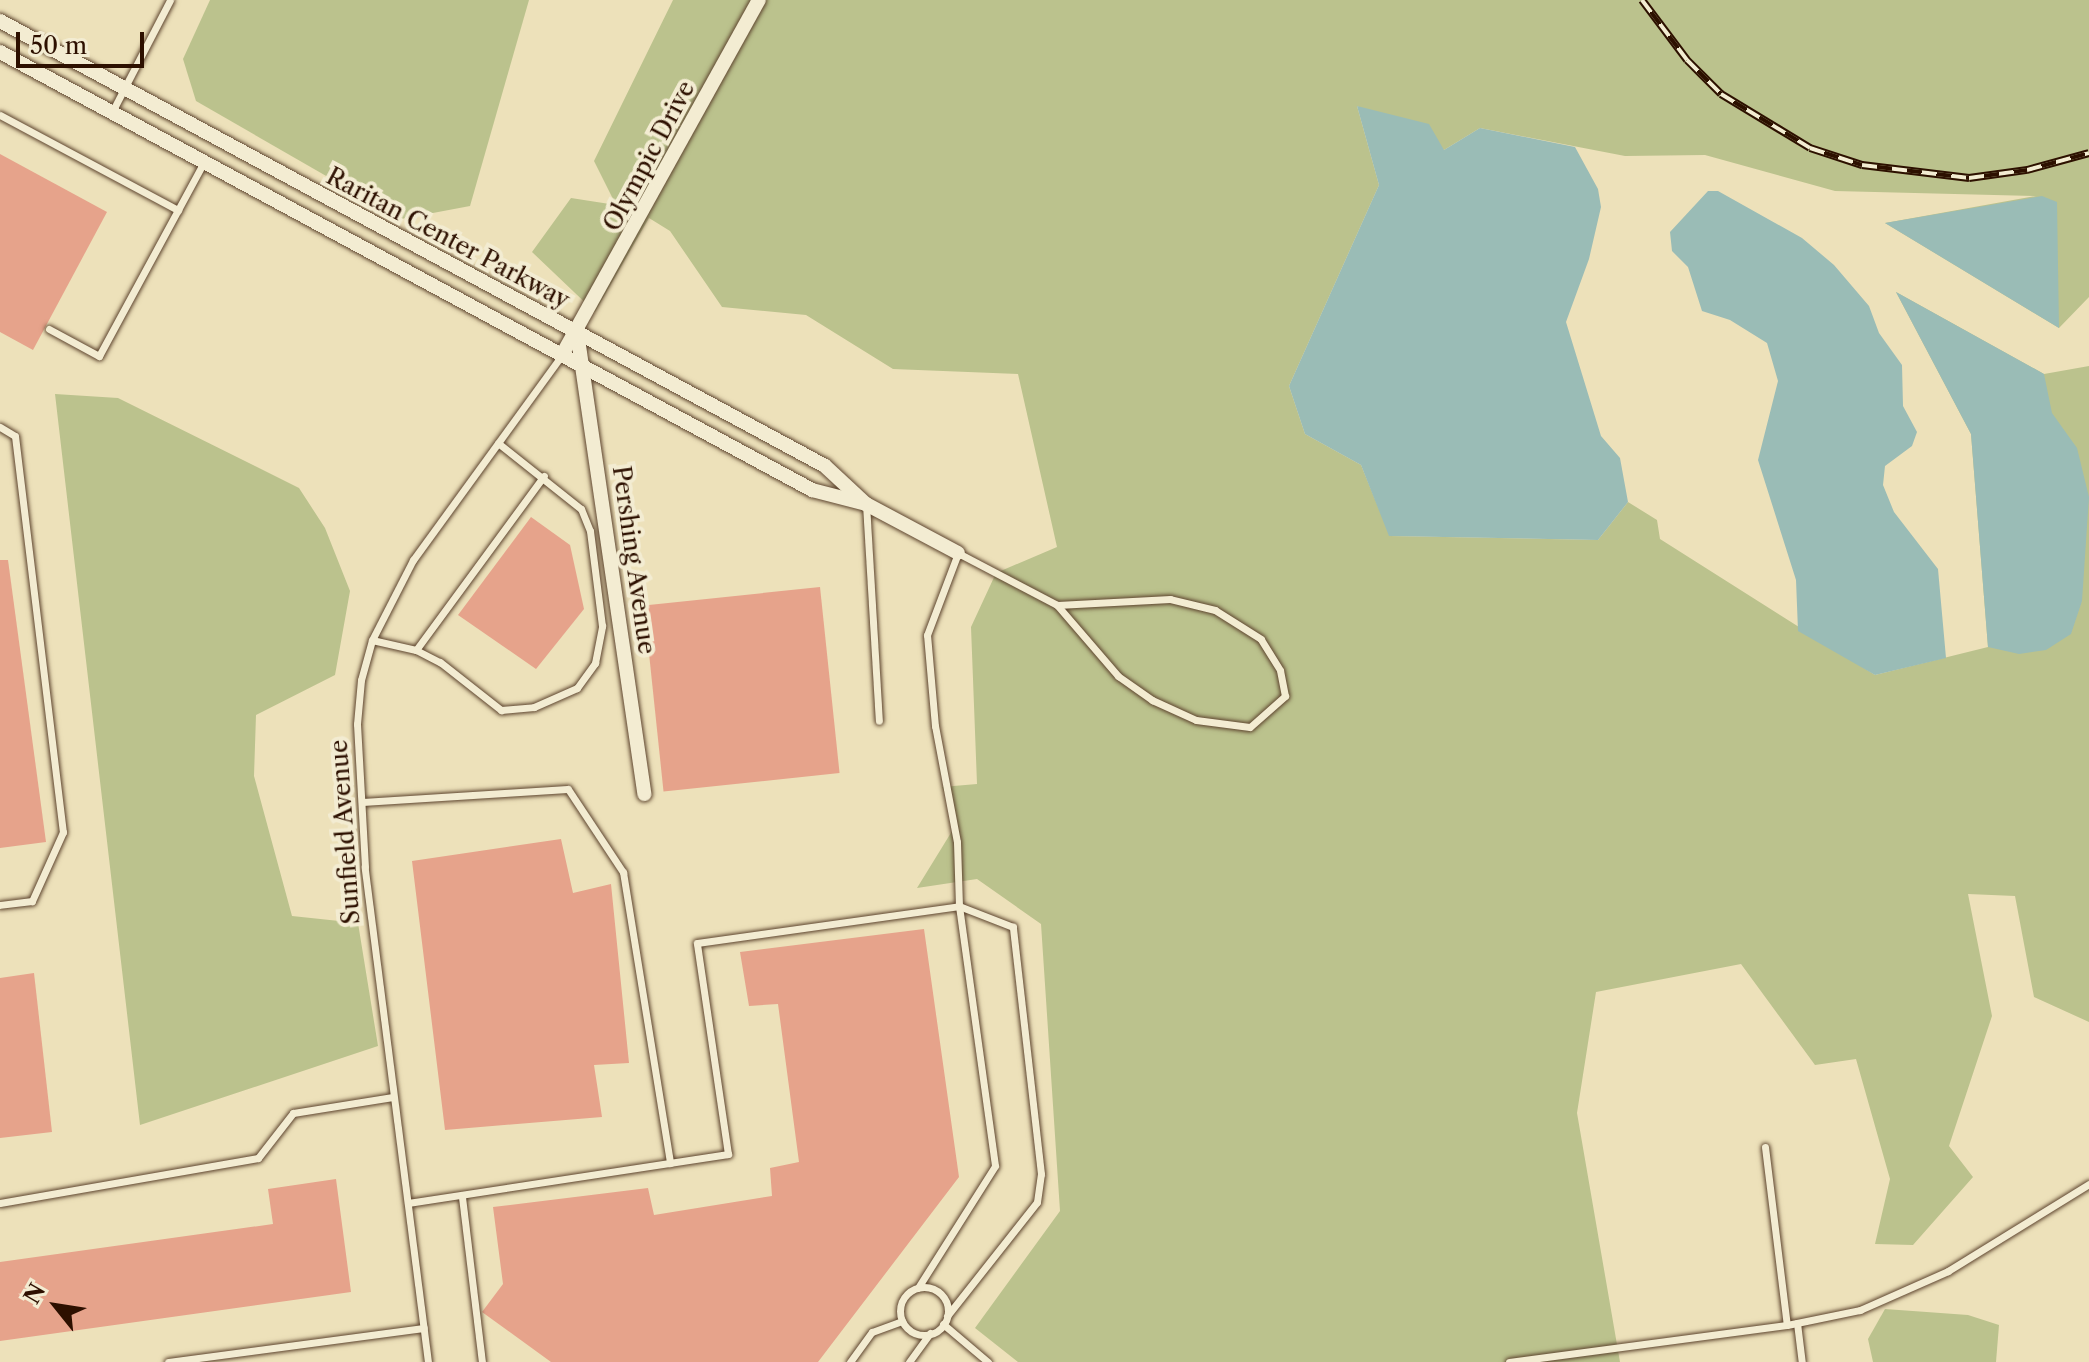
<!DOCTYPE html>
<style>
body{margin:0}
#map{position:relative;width:2089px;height:1362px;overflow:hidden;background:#ede1ba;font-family:"Libre Caslon Text",serif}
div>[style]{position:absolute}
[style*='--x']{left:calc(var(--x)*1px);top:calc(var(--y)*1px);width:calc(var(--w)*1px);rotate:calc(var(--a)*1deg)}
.green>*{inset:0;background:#bbc28d}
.water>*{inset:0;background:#9abcb6}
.building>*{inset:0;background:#e6a38b;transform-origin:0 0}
.roads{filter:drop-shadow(0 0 2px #5d442e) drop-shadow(0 0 2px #5d442e)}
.lane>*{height:7px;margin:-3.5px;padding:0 3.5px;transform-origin:3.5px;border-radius:3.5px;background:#f3ecd2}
.lane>.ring{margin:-3.5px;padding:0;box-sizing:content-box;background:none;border:7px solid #f3ecd2;border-radius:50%}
.street>*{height:14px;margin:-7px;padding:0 7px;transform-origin:7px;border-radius:7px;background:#f3ecd2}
.rail>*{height:8px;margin-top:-4px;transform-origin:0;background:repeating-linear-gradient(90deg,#f3ecd2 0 15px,#2d1000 0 30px);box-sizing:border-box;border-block:2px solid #2d1000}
span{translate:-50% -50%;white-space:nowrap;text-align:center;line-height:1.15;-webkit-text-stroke:8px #f3ecd2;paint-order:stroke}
.street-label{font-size:24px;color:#2d1000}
.north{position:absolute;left:16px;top:1266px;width:80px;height:80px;-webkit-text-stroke:6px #f3ecd2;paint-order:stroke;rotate:300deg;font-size:22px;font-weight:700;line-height:32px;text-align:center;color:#2d1000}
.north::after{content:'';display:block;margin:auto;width:28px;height:36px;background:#2d1000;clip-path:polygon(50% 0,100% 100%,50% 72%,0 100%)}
.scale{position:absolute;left:16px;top:32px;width:128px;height:36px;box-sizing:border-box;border:4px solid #2d1000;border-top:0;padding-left:10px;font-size:24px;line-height:28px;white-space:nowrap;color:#2d1000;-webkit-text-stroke:6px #f3ecd2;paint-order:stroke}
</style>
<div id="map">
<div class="green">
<div style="clip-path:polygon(210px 0,529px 0,470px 206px,401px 219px,196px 101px,183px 59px)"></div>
<div style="clip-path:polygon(673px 0,2089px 0,2089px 297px,2059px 328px,1885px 223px,2036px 196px,1835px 191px,1705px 155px,1625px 156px,1480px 128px,1444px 150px,1357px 106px,1379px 185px,1289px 386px,1305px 434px,1361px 465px,1390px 536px,1598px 540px,1628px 502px,1657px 520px,1660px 539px,1875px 675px,1988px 647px,1971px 434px,1896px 292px,2044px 374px,2089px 366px,2089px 1022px,2034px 997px,2015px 896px,1968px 894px,1992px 1016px,1949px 1146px,1973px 1177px,1913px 1245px,1875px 1244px,1890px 1179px,1856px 1059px,1815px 1065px,1741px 964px,1596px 992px,1577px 1113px,1620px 1362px,1018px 1362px,975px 1328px,1060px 1211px,1041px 924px,977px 879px,917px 888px,957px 823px,942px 787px,977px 784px,971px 627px,996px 573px,1057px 547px,1018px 374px,893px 369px,806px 315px,722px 307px,670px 231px,649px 218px,595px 312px,532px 252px,571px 198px,616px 205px,594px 161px)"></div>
<div style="clip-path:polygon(55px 394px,118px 398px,299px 488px,325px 528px,350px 591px,335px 675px,256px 715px,254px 776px,292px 916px,358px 923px,378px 1046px,140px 1125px)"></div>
<div style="clip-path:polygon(1885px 1309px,1968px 1315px,1999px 1325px,1996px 1362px,1873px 1362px,1868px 1339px)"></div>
</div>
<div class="water">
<div style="clip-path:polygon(1357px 106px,1429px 124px,1444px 150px,1480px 128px,1575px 147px,1598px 189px,1601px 207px,1589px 259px,1566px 322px,1601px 436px,1620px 458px,1628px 502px,1598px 540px,1389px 536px,1361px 465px,1305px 434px,1289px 386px,1379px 185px)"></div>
<div style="clip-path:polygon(1708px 191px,1718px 191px,1802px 238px,1834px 265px,1869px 306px,1879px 333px,1902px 365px,1903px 406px,1917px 432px,1912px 446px,1885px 466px,1883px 485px,1894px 512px,1938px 569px,1946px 658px,1875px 675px,1798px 631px,1796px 580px,1758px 460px,1778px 381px,1767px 343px,1730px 320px,1702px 311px,1688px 267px,1672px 251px,1670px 232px)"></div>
<div style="clip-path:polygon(2042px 196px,2057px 202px,2059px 328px,1885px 223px)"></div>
<div style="clip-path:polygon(1896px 292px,2044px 374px,2052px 413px,2077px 448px,2089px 497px,2082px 601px,2071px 634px,2046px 650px,2019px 654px,1988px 647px,1971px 434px)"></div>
</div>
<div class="building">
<div style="clip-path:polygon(0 154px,107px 212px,33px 350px,0 332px)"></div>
<div style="clip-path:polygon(531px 517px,570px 545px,584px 609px,536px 669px,458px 615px)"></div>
<div style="clip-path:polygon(0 560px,8px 560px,46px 842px,0 848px)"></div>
<div style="left:820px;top:587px;width:187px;height:177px;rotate:84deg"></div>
<div style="clip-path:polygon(561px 839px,573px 893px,611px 884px,629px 1063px,594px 1065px,602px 1117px,445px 1130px,412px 861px)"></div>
<div style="clip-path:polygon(924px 929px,959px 1177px,818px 1362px,551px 1362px,482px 1312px,503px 1284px,493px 1207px,648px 1188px,654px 1215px,772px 1196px,770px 1168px,799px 1162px,778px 1004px,749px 1006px,740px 952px)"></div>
<div style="clip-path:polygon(34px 973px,52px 1132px,0 1138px,0 978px)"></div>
<div style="clip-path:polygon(336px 1179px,351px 1292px,0 1341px,0 1262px,273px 1224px,268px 1189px)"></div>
</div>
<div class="roads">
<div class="lane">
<div style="--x:112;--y:112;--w:126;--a:-62.6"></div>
<div style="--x:0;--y:115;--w:202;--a:28.1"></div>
<div style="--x:49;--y:329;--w:57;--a:28.4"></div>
<div style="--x:99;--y:356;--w:221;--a:-61.6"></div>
<div style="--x:0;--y:427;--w:17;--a:31"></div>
<div style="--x:15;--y:436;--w:399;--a:83.1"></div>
<div style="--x:63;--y:832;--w:76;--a:114.2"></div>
<div style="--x:32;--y:901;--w:32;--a:173"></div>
<div style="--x:866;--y:504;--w:217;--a:86.6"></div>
<div style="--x:372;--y:640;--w:45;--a:12.8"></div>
<div style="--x:416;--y:650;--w:27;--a:27"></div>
<div style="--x:440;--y:662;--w:78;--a:38.2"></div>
<div style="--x:501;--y:710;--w:33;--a:-5"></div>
<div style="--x:534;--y:707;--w:47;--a:-23.8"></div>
<div style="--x:577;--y:688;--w:31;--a:-54"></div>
<div style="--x:595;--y:663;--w:38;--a:-79"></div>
<div style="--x:602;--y:626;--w:96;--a:-97.2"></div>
<div style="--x:590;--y:531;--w:24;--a:-112"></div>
<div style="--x:581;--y:509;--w:106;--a:-141.5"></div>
<div style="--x:416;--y:650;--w:216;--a:-53.7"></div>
<div style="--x:362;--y:802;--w:206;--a:-3.6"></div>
<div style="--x:568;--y:789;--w:100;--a:56.5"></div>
<div style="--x:623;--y:872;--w:295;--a:80.8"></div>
<div style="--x:1765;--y:1147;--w:179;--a:83"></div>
<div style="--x:462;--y:1197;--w:166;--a:83.1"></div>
<div style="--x:0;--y:1203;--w:262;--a:-9.9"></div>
<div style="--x:258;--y:1158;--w:57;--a:-52.1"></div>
<div style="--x:293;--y:1113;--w:101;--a:-9.1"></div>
<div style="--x:408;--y:1203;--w:324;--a:-8.7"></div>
<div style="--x:728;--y:1154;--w:213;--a:-98.4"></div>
<div style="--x:697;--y:943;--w:265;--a:-8"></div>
<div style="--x:959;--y:906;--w:262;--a:82.1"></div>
<div style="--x:995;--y:1166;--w:144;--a:122.3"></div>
<div class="ring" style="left:900px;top:1287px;width:41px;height:41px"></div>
<div style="--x:947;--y:1316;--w:145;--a:-51.7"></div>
<div style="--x:1037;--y:1202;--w:28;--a:-82"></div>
<div style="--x:1041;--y:1174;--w:249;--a:-96.5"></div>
<div style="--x:1013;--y:927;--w:58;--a:-158.7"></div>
<div style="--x:959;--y:906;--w:64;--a:-91.8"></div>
<div style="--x:957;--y:842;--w:118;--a:-100.7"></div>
<div style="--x:935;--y:726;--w:91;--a:-95"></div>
<div style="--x:927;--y:635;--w:88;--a:-69.3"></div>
<div style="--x:958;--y:553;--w:112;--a:27.7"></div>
<div style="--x:1057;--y:605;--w:94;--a:49.3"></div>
<div style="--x:1118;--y:676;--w:42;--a:35.2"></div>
<div style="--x:1152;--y:700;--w:48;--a:24.4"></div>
<div style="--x:1196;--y:720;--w:54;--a:7.4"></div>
<div style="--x:1250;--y:727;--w:47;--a:-41.5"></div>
<div style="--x:1285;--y:696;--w:26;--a:-101"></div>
<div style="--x:1280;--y:670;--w:36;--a:-122"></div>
<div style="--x:1261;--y:639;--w:54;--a:-147.8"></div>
<div style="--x:1215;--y:610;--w:46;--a:-166.3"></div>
<div style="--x:1170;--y:599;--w:113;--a:177"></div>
<div style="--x:1797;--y:1323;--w:39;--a:83"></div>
<div style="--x:943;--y:1324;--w:59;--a:40.2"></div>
<div style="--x:168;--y:1362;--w:258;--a:-7.6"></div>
<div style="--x:428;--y:1362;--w:499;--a:-97.3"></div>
<div style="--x:365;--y:867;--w:143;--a:-93.2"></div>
<div style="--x:357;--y:724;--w:44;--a:-84.8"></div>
<div style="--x:361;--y:680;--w:41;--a:-74.6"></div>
<div style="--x:372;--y:640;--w:90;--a:-62.9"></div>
<div style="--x:413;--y:560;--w:253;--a:-54"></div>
<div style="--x:850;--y:1362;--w:37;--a:-54"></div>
<div style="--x:872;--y:1332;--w:32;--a:-20"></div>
<div style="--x:909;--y:1362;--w:36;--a:-54"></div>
<div style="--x:1509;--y:1362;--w:280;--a:-7.6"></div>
<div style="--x:1787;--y:1325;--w:75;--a:-11.6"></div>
<div style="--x:1860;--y:1310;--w:96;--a:-23.9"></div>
<div style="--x:1948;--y:1271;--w:166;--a:-31.7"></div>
</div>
<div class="street">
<div style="--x:0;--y:21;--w:937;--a:28.34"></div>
<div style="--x:825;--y:466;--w:56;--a:42.8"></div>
<div style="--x:0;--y:52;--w:923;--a:28.34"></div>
<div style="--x:812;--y:490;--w:56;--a:14.5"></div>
<div style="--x:866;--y:504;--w:104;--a:28"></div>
<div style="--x:577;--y:332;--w:467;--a:81.7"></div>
<div style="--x:562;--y:355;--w:406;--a:-61"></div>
</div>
</div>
<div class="rail">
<div style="--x:1642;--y:0;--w:75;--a:53.1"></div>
<div style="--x:1687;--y:60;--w:48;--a:45"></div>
<div style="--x:1721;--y:94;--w:104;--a:31.2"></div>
<div style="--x:1810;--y:148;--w:55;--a:18.1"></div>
<div style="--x:1862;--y:165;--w:108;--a:6.9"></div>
<div style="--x:1969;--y:178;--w:59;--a:-7.9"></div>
<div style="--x:2027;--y:170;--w:64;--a:-15.3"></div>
</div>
<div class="street-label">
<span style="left:649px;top:156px;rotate:-62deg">Olympic Drive</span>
<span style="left:448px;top:238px;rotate:28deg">Raritan Center Parkway</span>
<span style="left:634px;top:560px;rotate:82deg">Pershing Avenue</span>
<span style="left:345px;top:832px;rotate:-94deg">Sunfield Avenue</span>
</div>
<div class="north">N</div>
<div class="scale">50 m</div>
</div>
